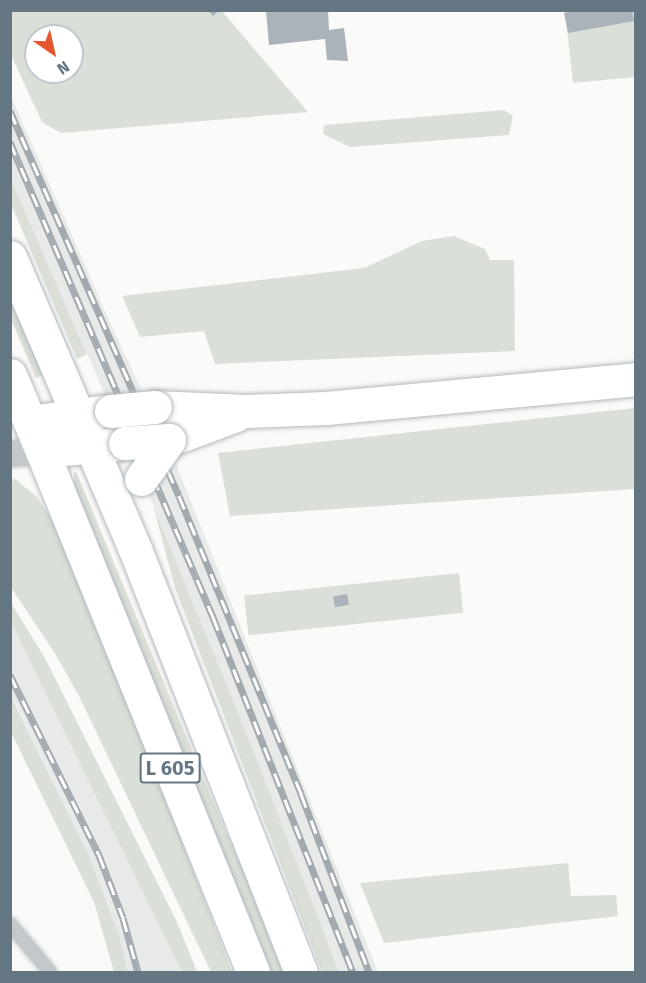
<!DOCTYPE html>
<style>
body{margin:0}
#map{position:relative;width:646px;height:983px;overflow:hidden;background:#fafaf8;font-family:"Fira Sans",sans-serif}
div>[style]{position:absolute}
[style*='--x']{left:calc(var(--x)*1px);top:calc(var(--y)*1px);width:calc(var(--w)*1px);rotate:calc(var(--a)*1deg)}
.built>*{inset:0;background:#e8e9e9}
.green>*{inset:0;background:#dadfd7;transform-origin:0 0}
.building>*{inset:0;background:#aab3b9;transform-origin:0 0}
.roads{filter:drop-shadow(0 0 2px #b3babf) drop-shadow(0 0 2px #b3babf)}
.service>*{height:12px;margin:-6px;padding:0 6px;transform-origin:6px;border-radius:6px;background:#c3c8cc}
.minor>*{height:24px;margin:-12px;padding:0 12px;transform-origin:12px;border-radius:12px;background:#c3c8cc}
.secondary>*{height:33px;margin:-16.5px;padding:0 16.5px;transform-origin:16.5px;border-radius:16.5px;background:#fff}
.primary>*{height:33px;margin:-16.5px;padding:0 16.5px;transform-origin:16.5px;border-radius:16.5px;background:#fff}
.trunk>*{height:33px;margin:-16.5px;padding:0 16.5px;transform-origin:16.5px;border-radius:16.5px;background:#fff}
.rail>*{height:7px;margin-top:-3.5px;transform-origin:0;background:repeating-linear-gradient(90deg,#fff 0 14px,#a2aab0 0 28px);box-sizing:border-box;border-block:2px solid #a2aab0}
.bridges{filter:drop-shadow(0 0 2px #b3babf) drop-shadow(0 0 2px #b3babf)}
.secondary-bridge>*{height:33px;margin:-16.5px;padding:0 16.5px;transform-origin:16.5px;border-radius:16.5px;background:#fff}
.trunk-bridge>*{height:33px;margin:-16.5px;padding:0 16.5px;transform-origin:16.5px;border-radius:16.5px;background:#fff}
span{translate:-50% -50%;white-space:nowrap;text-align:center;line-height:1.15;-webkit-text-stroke:6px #fff;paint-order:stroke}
.shield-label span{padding:2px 4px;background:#fff;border:2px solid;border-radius:4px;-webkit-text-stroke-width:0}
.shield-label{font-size:20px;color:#657683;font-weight:700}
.frame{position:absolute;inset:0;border:12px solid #657683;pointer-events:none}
.north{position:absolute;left:24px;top:24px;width:60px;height:60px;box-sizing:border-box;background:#fff;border:2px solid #c1c8cd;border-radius:50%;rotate:146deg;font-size:16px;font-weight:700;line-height:24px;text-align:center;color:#657683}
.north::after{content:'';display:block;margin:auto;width:21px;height:27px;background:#e4572e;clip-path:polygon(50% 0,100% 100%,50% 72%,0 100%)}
</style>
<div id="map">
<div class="built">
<div style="clip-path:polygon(10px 94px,113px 329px,174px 459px,378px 972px,339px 972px,155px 509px,11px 179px)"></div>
<div style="clip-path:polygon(11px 622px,111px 822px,182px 972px,128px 972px,119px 935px,90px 858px,11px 694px)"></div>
</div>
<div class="green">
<div style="clip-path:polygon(evenodd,10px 11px,222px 11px,308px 112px,61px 133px,42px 122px,11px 55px,10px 11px,36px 36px,72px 36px,72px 72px,36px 72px,36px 36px)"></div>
<div style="clip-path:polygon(565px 11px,635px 11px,635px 77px,573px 83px)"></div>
<div style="clip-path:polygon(504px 110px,513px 116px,509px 135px,350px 147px,323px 134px,324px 125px)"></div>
<div style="clip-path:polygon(11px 179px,87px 354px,77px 359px,11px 204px)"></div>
<div style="clip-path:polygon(454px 236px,485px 249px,490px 260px,514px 260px,515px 351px,215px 364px,204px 331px,140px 337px,122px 296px,364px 268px,422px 241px)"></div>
<div style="clip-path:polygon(10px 293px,45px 374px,36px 378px,11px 319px)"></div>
<div style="clip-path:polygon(635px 408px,635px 489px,230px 516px,218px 453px)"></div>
<div style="clip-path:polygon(76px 471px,230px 842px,260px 904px,287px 972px,266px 972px,75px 492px,74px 473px)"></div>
<div style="clip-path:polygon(14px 478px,37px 497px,64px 538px,142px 728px,185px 849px,232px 972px,211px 972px,80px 698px,56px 655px,11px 587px,10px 488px)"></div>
<div style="clip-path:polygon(153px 505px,250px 743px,339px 972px,322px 972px,175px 588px)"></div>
<div style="left:459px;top:573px;width:40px;height:216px;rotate:84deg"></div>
<div style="clip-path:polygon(11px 603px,45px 658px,177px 922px,197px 972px,182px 972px,11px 622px)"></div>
<div style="clip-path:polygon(10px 694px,90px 858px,119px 935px,128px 972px,114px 972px,94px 902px,11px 732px)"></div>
<div style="clip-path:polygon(568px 863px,571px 896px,616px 895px,618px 916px,384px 943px,360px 883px)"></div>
</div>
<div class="building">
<div style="clip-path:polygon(208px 10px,220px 10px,213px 16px)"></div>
<div style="clip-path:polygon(266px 10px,328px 10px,329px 30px,344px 28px,348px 61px,327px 60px,325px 39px,269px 45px)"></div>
<div style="clip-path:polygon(577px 10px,632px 10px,634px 21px,568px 33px,564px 13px)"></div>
<div style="left:347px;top:594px;width:11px;height:14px;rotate:80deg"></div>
</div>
<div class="roads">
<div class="service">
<div style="--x:10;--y:924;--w:62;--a:50.2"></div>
</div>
<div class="minor">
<div style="--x:10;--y:454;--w:32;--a:-5"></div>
</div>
<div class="secondary">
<div style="--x:155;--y:407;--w:91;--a:2.5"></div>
<div style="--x:246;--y:411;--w:80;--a:-2.1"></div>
<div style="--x:326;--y:408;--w:311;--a:-5.3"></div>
<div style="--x:30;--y:422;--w:77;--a:-8.2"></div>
<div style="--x:169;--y:440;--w:72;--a:-20.5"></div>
<div style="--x:42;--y:451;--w:76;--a:-5.3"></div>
</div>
<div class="primary">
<div style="--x:10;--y:257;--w:206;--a:66.8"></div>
<div style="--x:10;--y:375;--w:82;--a:67.2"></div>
</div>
<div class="trunk">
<div style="--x:91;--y:446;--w:112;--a:66.9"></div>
<div style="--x:135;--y:549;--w:454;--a:68.6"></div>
<div style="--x:42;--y:451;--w:562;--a:67.95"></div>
</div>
</div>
<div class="rail">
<div style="--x:10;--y:111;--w:420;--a:66.3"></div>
<div style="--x:179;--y:496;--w:322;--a:67.7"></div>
<div style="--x:301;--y:794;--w:191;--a:69.1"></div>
<div style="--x:10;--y:142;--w:517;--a:66.86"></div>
<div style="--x:213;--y:617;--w:382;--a:68.5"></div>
<div style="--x:10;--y:675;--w:201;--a:63.7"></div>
<div style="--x:99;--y:855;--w:67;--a:69.1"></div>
<div style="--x:123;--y:918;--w:56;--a:74.5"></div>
</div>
<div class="bridges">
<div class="secondary-bridge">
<div style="--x:111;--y:411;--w:44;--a:-5.2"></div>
<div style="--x:125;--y:443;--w:44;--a:-3.9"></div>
</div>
<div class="trunk-bridge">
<div style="--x:141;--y:479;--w:48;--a:-54.3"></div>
</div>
</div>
<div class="shield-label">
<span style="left:170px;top:768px">L 605</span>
</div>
<div class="frame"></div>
<div class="north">N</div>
</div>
